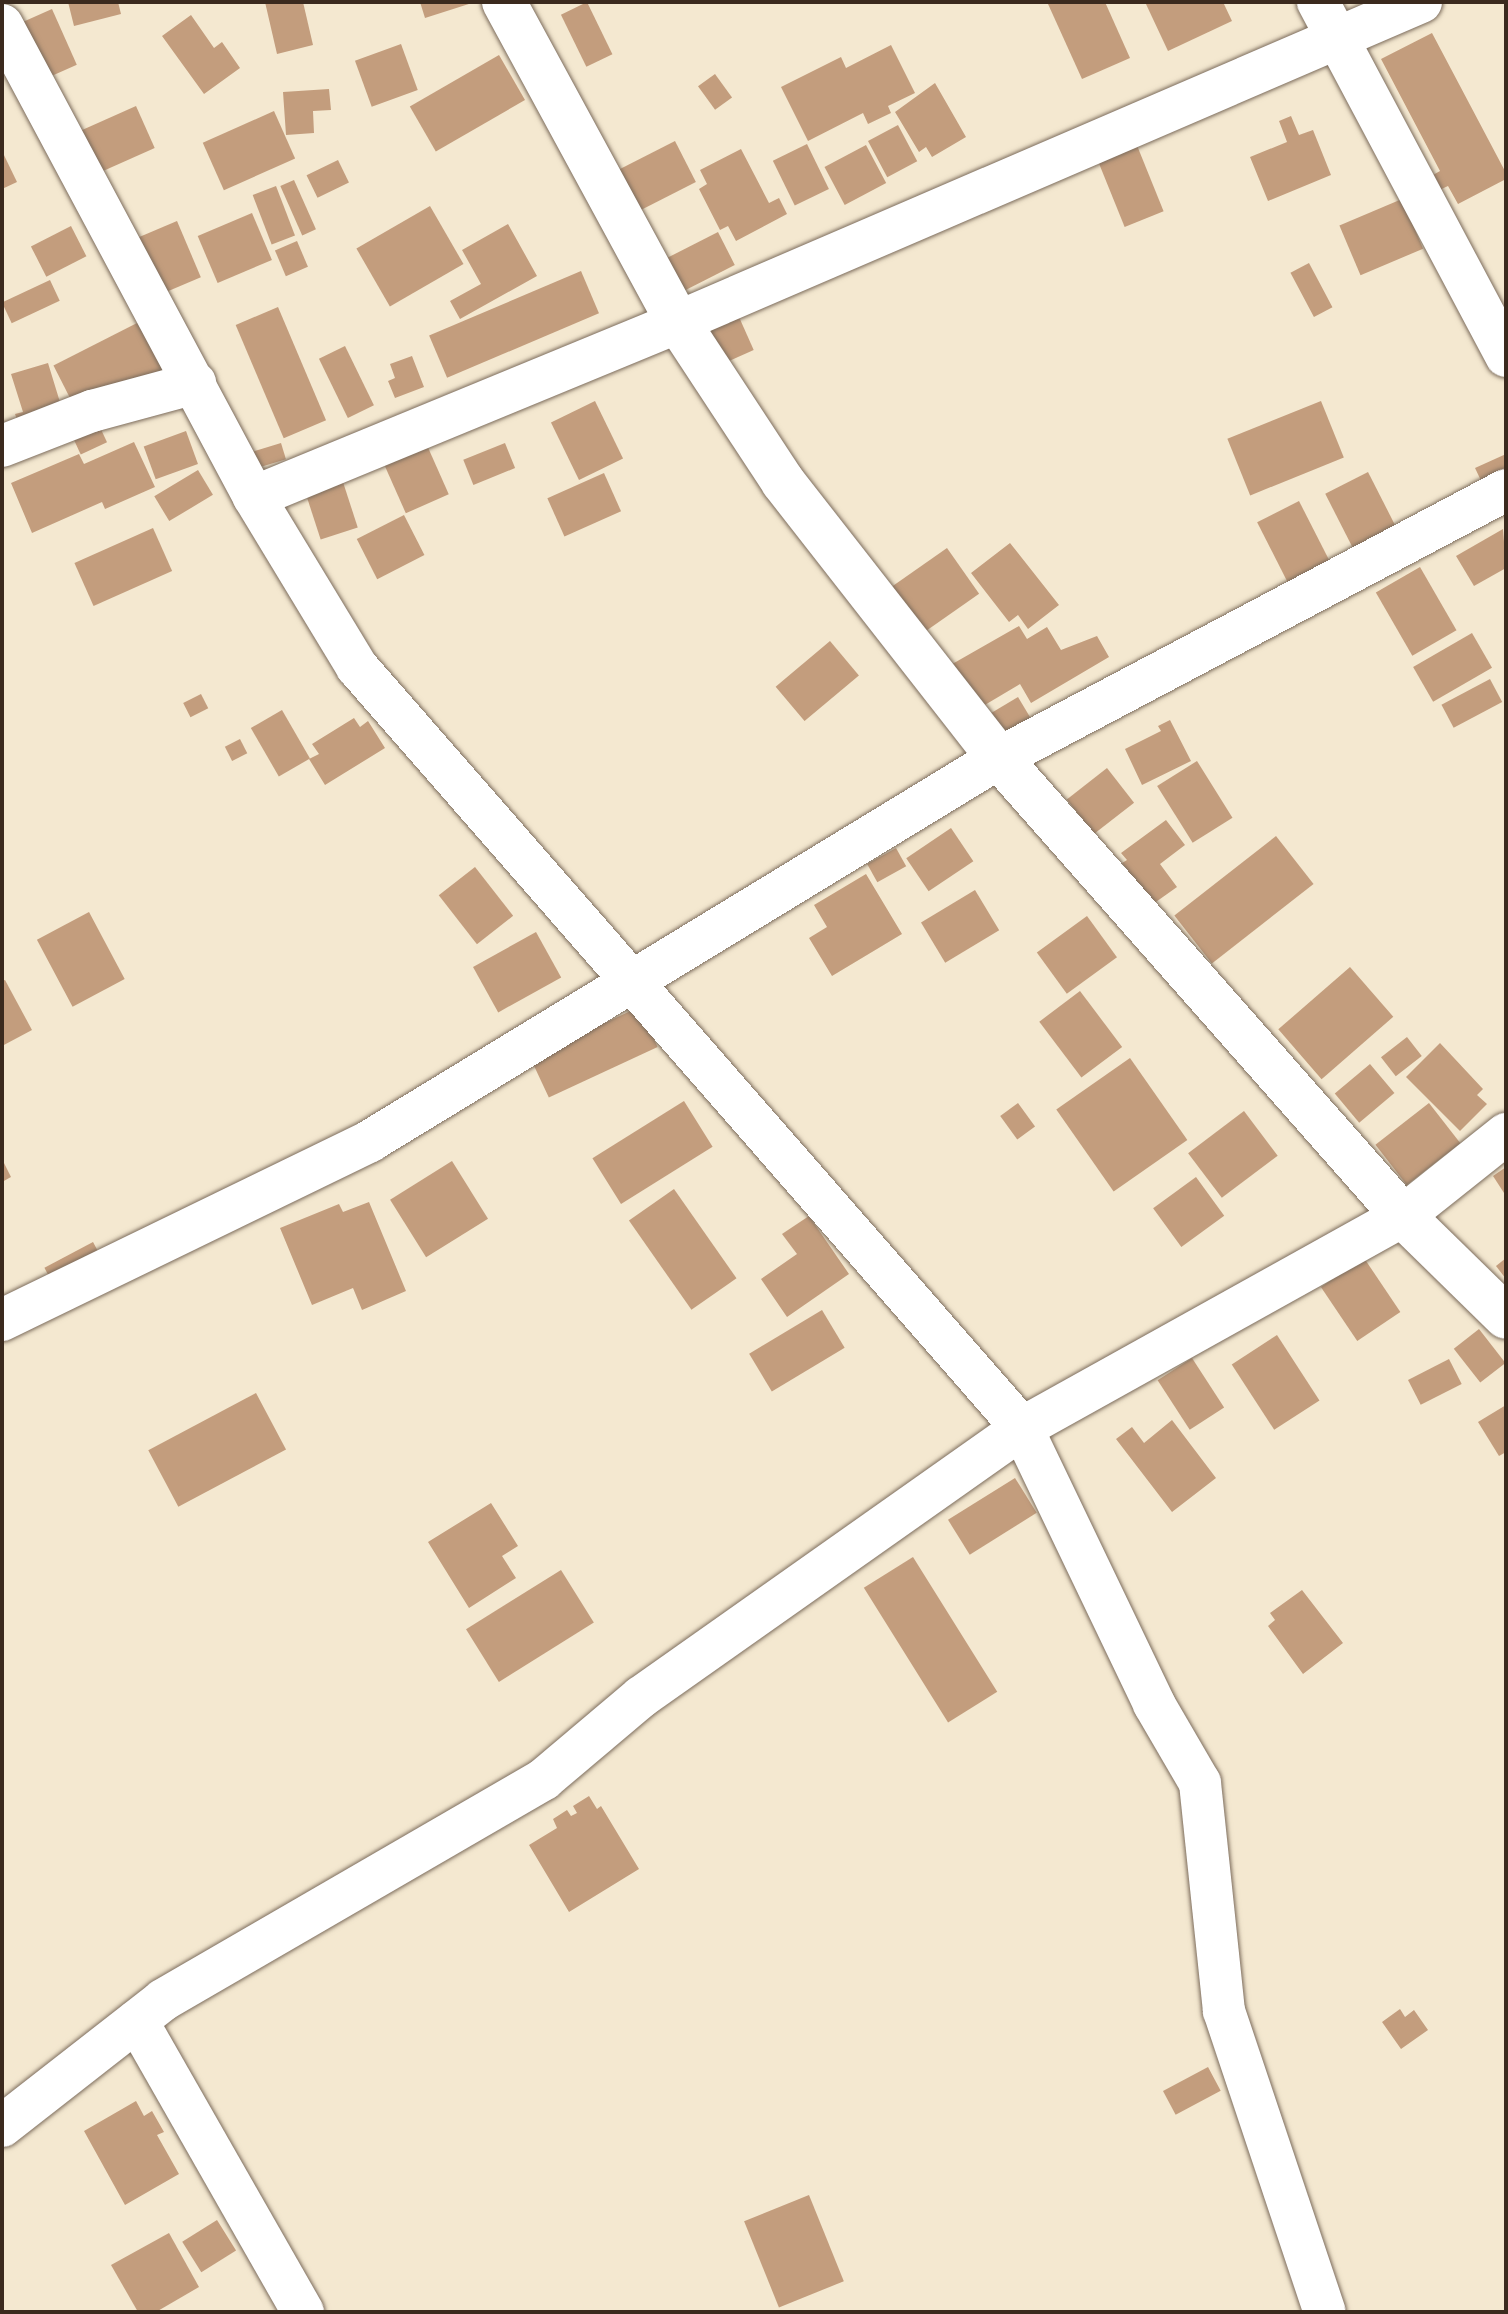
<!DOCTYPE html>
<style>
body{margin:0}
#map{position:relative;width:1508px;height:2314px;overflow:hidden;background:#f4e8d0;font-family:Itim,sans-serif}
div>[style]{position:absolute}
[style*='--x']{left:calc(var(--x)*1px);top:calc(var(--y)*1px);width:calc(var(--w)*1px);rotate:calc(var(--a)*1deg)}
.building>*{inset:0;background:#c39d7d;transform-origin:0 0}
.roads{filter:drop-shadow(0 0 2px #7c6c5c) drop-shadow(0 0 2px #7c6c5c)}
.street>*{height:42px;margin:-21px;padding:0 21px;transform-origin:21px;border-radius:21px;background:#fff}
.secondary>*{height:44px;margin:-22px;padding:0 22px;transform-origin:22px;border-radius:22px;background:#fff}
span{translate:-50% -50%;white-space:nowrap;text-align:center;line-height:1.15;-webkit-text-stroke:6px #fbf7ec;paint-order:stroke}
.frame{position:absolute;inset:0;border:4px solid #3b2a1e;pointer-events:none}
</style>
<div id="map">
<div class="building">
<div style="clip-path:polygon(68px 2px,118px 2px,121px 14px,74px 26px)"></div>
<div style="clip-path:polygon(265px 2px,303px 2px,313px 45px,277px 54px)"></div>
<div style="clip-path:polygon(420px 2px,472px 2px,472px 3px,425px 18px)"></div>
<div style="left:587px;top:2px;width:58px;height:29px;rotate:64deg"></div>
<div style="clip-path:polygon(1105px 2px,1130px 58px,1082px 79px,1048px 4px)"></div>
<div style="clip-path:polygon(1145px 2px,1223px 2px,1232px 21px,1168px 51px)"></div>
<div style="left:52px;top:9px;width:61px;height:32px;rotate:66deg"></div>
<div style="clip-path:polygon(191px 15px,214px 48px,222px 42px,240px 68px,204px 94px,162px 36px)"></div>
<div style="clip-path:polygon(1432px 33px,1506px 173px,1506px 179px,1458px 204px,1448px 186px,1433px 193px,1426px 179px,1440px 171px,1381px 59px)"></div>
<div style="left:401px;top:44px;width:49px;height:49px;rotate:70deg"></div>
<div style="clip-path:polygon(891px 45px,915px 93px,888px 106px,891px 113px,868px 124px,863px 113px,808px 141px,781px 87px,841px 57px,846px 68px)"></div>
<div style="left:499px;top:55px;width:52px;height:103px;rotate:60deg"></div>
<div style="left:715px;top:74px;width:29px;height:21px;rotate:54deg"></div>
<div style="clip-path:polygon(935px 83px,966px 137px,932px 157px,926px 147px,919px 152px,895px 112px)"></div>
<div style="clip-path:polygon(329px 89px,331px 110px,313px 111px,314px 133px,286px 135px,283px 92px)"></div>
<div style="left:136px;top:106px;width:46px;height:62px;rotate:66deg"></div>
<div style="left:274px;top:111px;width:52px;height:78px;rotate:66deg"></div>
<div style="clip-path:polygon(1291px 116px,1299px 135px,1313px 130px,1331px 175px,1268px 201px,1250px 157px,1287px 142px,1279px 121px)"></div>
<div style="left:898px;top:125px;width:41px;height:34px;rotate:62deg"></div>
<div style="left:1134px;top:138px;width:79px;height:42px;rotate:68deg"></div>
<div style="left:675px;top:141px;width:46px;height:65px;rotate:63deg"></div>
<div style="left:807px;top:144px;width:50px;height:38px;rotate:64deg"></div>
<div style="left:866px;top:145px;width:43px;height:47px;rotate:62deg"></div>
<div style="clip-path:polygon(741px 149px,769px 203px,779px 198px,787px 214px,736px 241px,728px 226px,720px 230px,699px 189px,707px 184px,700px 170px)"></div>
<div style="clip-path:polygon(2px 151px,17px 182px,2px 189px)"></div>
<div style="left:338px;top:160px;width:25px;height:35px;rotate:64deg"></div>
<div style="left:294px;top:180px;width:54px;height:15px;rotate:66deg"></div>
<div style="left:276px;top:186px;width:53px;height:25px;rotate:69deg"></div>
<div style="left:1402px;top:199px;width:54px;height:68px;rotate:67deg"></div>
<div style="left:430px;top:206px;width:67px;height:85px;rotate:60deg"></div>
<div style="left:252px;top:213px;width:51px;height:59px;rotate:67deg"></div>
<div style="left:177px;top:221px;width:61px;height:48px;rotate:67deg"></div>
<div style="clip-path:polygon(508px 224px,537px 276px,460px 319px,450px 301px,481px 284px,462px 250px)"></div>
<div style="left:71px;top:226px;width:34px;height:45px;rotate:63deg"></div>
<div style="left:718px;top:232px;width:37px;height:59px;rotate:63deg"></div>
<div style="left:297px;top:241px;width:28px;height:24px;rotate:67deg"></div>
<div style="left:1309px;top:263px;width:50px;height:21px;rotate:62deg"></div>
<div style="left:581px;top:271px;width:46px;height:165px;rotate:67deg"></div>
<div style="left:50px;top:280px;width:23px;height:53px;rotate:65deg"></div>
<div style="left:278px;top:307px;width:123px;height:46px;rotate:67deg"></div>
<div style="left:735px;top:308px;width:46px;height:38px;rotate:66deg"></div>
<div style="left:139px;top:322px;width:53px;height:96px;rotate:63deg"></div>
<div style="left:345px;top:346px;width:66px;height:29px;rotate:64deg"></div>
<div style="clip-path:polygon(412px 356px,424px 387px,395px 398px,388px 381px,395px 378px,390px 364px)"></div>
<div style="clip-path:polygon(48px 363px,63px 412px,19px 425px,15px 414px,23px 412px,11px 374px)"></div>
<div style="left:595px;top:401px;width:64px;height:49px;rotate:64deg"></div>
<div style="left:1321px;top:401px;width:61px;height:101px;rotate:68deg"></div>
<div style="left:99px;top:425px;width:19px;height:29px;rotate:65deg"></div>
<div style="left:186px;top:431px;width:35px;height:45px;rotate:70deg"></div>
<div style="clip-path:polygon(134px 442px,155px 487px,105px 509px,102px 502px,32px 533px,11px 483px,79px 454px,84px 464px)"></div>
<div style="left:281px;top:443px;width:17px;height:31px;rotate:73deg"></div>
<div style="left:426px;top:443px;width:56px;height:47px;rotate:66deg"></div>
<div style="left:505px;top:443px;width:27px;height:45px;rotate:68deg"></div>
<div style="clip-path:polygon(1506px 454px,1506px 482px,1486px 491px,1475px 468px)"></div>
<div style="left:198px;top:470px;width:29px;height:51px;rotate:59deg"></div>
<div style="left:1368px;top:472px;width:69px;height:48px;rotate:63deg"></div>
<div style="left:604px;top:473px;width:42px;height:62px;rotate:66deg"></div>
<div style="left:342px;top:479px;width:51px;height:39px;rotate:72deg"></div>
<div style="left:1299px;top:501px;width:75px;height:47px;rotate:63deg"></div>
<div style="left:404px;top:515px;width:45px;height:53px;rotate:63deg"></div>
<div style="left:153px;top:528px;width:47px;height:86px;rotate:66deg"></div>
<div style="clip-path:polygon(1503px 529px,1506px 568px,1474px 586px,1456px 556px)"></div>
<div style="clip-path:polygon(1010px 543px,1059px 605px,1028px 629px,1018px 615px,1009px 622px,971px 573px)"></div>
<div style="left:947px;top:548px;width:56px;height:78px;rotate:55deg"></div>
<div style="left:1420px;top:567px;width:73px;height:51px;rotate:60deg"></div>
<div style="clip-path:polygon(1019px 626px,1027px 639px,1047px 627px,1061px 650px,1097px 636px,1109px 657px,1031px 703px,1020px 684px,973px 712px,947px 667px)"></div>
<div style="left:1472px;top:633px;width:40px;height:68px;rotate:60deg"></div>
<div style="left:830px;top:641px;width:45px;height:71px;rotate:50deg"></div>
<div style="left:1490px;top:679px;width:26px;height:55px;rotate:62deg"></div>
<div style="left:201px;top:694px;width:16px;height:20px;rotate:63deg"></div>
<div style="left:1018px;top:697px;width:41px;height:41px;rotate:59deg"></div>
<div style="left:282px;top:710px;width:56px;height:36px;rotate:60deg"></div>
<div style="clip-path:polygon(354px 718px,360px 727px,368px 721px,385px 748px,325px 785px,309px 759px,319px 754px,312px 744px)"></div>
<div style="clip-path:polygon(1170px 720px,1191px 761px,1142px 785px,1125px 749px,1161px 731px,1158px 726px)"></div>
<div style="left:240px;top:739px;width:16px;height:17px;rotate:63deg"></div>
<div style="left:1197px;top:761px;width:67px;height:47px;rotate:58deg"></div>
<div style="left:1107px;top:768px;width:44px;height:51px;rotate:52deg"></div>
<div style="clip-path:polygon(1166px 820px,1185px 845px,1160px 864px,1177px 887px,1153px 904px,1122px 863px,1127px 860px,1121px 853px)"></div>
<div style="left:951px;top:828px;width:40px;height:54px;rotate:56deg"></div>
<div style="left:1276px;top:836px;width:61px;height:129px;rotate:52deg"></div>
<div style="left:896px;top:848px;width:21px;height:33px;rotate:61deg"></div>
<div style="left:475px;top:867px;width:62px;height:46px;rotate:52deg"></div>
<div style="clip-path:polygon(866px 874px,902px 934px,832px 976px,809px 938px,827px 927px,814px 905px)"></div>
<div style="left:975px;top:890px;width:47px;height:63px;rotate:59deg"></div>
<div style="left:89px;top:912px;width:76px;height:59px;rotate:62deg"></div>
<div style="left:1087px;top:916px;width:51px;height:62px;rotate:54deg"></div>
<div style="left:536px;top:932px;width:52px;height:72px;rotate:61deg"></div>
<div style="left:1350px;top:967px;width:66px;height:95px;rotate:49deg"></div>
<div style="clip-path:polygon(5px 980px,32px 1030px,2px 1046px,2px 981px)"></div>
<div style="left:1080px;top:991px;width:70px;height:51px;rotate:53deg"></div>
<div style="left:639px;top:1007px;width:44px;height:120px;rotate:65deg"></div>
<div style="left:1407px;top:1037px;width:24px;height:33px;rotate:52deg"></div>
<div style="clip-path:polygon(1440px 1043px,1483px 1089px,1477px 1095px,1487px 1104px,1460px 1131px,1406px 1077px)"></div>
<div style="left:1130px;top:1058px;width:100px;height:90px;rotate:55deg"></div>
<div style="left:1370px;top:1064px;width:38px;height:46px;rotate:50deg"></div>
<div style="left:684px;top:1101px;width:54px;height:108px;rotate:58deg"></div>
<div style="left:1018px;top:1103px;width:29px;height:22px;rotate:54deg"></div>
<div style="left:1429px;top:1103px;width:51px;height:68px;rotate:52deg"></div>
<div style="left:1244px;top:1111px;width:56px;height:70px;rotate:53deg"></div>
<div style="clip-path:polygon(2px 1159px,11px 1177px,2px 1182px)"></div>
<div style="left:452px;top:1161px;width:68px;height:73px;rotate:58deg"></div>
<div style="clip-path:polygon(1506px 1167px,1506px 1196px,1493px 1176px)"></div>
<div style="left:1196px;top:1177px;width:48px;height:53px;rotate:54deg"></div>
<div style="left:674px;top:1189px;width:109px;height:55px;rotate:55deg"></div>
<div style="clip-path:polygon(369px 1202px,406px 1291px,362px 1310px,353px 1288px,312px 1305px,280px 1228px,339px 1204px,343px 1212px)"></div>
<div style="clip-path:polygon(809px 1216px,849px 1274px,787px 1317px,761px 1279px,797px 1254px,782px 1234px)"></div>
<div style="left:93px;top:1242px;width:19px;height:55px;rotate:62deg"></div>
<div style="left:1364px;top:1258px;width:65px;height:52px;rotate:56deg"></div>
<div style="clip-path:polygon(1506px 1258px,1506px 1279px,1496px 1266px)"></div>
<div style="left:822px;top:1310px;width:44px;height:85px;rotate:59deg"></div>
<div style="left:1479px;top:1329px;width:43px;height:32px;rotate:52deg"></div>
<div style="left:1277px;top:1335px;width:78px;height:54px;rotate:57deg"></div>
<div style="left:1192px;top:1358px;width:59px;height:41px;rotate:57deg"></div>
<div style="left:1449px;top:1359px;width:28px;height:46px;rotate:63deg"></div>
<div style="left:256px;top:1393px;width:64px;height:122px;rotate:62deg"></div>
<div style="clip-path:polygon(1506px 1405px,1506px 1452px,1499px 1456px,1478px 1422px)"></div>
<div style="clip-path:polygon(1172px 1420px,1216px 1478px,1172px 1512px,1116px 1439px,1132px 1427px,1144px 1443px)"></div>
<div style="left:1015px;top:1478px;width:41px;height:79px;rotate:58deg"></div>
<div style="clip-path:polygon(491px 1503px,518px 1546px,502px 1556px,516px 1578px,469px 1608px,428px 1542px)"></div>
<div style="left:913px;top:1557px;width:159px;height:58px;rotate:58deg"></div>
<div style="left:561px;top:1570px;width:62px;height:112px;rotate:58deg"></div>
<div style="clip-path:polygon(1302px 1590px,1343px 1643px,1303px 1674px,1268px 1626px,1275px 1620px,1270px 1613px)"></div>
<div style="clip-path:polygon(589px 1796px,597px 1809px,601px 1806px,639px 1869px,569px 1912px,529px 1845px,557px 1828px,553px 1819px,567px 1810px,571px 1816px,577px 1813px,573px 1806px)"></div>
<div style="clip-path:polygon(1400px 2009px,1405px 2017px,1414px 2010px,1428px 2030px,1401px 2049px,1382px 2022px)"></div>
<div style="left:1208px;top:2067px;width:27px;height:51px;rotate:62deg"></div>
<div style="clip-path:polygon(136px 2101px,144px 2116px,152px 2111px,164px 2132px,157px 2135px,179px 2174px,125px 2205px,84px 2131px)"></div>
<div style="left:809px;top:2195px;width:93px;height:70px;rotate:68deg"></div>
<div style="left:217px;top:2220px;width:36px;height:41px;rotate:58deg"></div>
<div style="clip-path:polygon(169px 2233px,199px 2287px,156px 2312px,138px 2312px,111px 2265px)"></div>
</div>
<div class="roads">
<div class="street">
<div style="--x:1318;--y:2;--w:401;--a:62"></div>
<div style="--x:2;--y:25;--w:535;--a:61.9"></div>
<div style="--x:254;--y:497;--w:199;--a:58.8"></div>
<div style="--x:357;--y:667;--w:1011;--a:48.85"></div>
<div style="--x:1022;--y:1428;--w:306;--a:64.4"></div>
<div style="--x:1154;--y:1704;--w:91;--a:59.8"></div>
<div style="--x:1200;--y:1783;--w:229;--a:84"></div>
<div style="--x:1224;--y:2011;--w:317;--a:71.5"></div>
<div style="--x:2;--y:446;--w:97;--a:-21.3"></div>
<div style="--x:92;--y:411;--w:107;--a:-15.2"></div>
<div style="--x:254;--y:497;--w:459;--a:-22.4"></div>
<div style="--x:678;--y:322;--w:809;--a:-23.3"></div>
<div style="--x:2;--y:1320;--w:409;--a:-25.9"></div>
<div style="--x:370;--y:1141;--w:736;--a:-31.34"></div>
<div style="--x:999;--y:758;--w:573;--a:-27.86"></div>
<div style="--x:137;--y:2021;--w:335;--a:60.3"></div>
<div style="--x:2;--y:2126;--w:204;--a:-38"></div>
<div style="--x:163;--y:2000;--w:440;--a:-30.1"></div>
<div style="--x:544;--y:1779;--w:127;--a:-40.2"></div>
<div style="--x:641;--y:1697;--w:466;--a:-35.2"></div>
<div style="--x:1022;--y:1428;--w:436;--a:-29.1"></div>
<div style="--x:1403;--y:1216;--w:132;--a:-38.5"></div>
</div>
<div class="secondary">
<div style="--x:504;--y:2;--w:364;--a:61.5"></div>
<div style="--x:678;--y:322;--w:191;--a:56.7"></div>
<div style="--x:783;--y:482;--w:350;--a:52"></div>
<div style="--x:999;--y:758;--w:611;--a:48.58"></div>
<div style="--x:1403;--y:1216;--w:144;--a:44.4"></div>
</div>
</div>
<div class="frame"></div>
</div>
